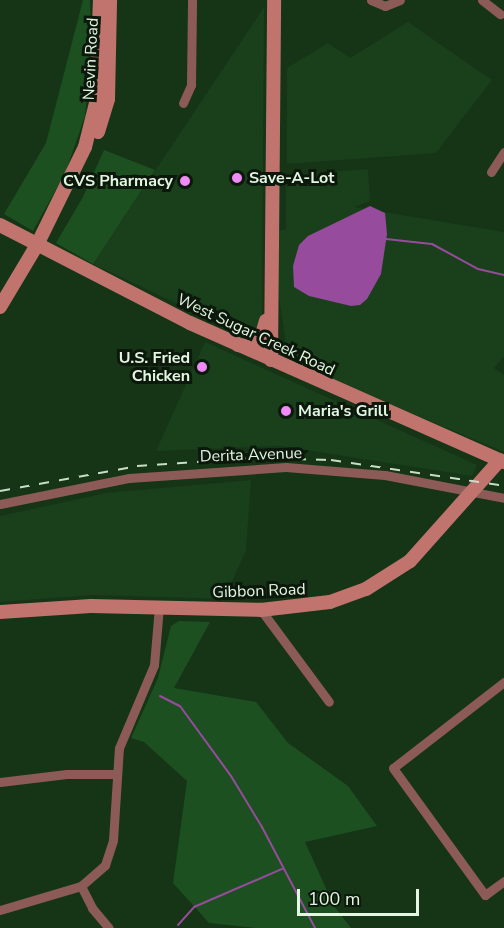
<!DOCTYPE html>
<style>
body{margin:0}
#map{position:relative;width:504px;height:928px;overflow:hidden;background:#153516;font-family:"Nunito Sans",sans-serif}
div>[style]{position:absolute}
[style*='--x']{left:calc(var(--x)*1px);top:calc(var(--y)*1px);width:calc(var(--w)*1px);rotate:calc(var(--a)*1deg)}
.built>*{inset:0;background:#193f1b}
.green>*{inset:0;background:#1d5021}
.water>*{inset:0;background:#974b9c}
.stream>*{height:2px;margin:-1px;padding:0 1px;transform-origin:1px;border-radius:1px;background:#974b9c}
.street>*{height:9px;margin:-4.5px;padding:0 4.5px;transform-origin:4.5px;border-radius:4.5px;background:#8c5b57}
.secondary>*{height:14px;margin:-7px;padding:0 7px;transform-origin:7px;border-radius:7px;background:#c1746e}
.rail>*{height:2px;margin-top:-1px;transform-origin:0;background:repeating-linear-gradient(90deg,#c8ddc7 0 10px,transparent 0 20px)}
.dots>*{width:16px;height:16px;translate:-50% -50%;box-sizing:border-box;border:3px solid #0b180b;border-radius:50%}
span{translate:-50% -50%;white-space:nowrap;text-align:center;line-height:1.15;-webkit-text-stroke:6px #0b180b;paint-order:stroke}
.street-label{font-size:16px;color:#e3f6e2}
.poi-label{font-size:16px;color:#e3f6e2;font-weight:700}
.left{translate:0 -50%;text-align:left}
.right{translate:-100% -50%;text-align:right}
.scale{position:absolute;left:297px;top:889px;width:122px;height:27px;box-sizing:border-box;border:3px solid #e3f6e2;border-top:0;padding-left:8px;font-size:18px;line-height:21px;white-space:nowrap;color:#e3f6e2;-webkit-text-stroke:4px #0b180b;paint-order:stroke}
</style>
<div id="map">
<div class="built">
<div style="clip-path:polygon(264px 7px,262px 313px,259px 332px,250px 338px,93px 264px)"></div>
<div style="clip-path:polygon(408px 22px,492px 80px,436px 153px,287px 164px,287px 68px,328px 43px,350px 58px)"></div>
<div style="clip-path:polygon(368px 169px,370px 201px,354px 207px,504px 232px,504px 356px,494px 368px,504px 375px,504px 452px,295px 364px,286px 345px,279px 297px,279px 231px,286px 229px,286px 175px)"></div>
<div style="clip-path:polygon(205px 342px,477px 465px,472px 476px,280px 446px,156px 451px)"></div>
<div style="clip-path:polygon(251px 480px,246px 551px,224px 599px,92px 595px,0 602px,0 516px,106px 493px)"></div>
</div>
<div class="green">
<div style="clip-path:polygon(83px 0,90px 0,91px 53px,85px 116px,66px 171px,33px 231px,4px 214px,46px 143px)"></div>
<div style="clip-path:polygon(104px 150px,155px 170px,93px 264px,56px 243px,83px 197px)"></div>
<div style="clip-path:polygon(179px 621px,210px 622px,174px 688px,256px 702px,288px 743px,348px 786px,377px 826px,305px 842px,334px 906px,351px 928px,257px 928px,209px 923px,173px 883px,187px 781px,144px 742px,131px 738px,158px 678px,171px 626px)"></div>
</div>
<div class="water">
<div style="clip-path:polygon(370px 206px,385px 213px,387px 234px,381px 274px,367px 299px,360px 305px,351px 306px,309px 296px,294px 287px,293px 266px,299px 245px,308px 236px)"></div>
</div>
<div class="stream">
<div style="--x:386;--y:239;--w:46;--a:6.2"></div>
<div style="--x:432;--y:244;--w:52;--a:28.5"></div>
<div style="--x:478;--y:269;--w:27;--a:13"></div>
<div style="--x:160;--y:696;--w:22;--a:27"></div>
<div style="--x:180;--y:706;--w:87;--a:53.9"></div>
<div style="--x:231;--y:776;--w:60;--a:58.7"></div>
<div style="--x:262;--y:827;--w:114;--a:62.3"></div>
<div style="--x:178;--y:925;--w:24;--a:-48"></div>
<div style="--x:194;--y:907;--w:96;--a:-23.4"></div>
</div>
<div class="street">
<div style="--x:371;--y:0;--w:15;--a:23"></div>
<div style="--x:385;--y:6;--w:16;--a:-22"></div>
<div style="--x:482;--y:0;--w:23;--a:38"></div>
<div style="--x:183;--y:103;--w:20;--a:-66"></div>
<div style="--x:191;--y:85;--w:85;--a:-89.3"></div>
<div style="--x:491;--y:172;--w:24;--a:-57"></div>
<div style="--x:0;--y:504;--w:132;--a:-11.4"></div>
<div style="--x:129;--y:478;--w:157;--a:-4"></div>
<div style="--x:286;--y:467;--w:99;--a:4.6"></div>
<div style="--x:385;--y:475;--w:121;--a:10.9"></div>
<div style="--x:261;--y:610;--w:114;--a:53.5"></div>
<div style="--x:504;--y:682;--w:140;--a:142.2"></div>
<div style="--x:393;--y:768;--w:157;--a:54.1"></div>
<div style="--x:485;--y:895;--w:24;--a:-36"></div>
<div style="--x:0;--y:782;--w:67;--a:-6.8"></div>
<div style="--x:67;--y:774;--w:49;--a:0"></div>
<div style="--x:81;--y:886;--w:25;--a:63"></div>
<div style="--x:92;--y:908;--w:26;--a:50"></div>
<div style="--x:0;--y:910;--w:84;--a:-16.5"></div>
<div style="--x:81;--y:886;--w:32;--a:-41"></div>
<div style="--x:105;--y:865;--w:26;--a:-72"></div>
<div style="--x:113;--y:840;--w:92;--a:-86.3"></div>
<div style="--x:119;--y:748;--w:90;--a:-67.1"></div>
<div style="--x:154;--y:665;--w:58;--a:-85.1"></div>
</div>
<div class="secondary">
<div style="--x:98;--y:132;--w:34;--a:-73"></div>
<div style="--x:108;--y:99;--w:99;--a:-88.8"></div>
<div style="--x:0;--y:225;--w:214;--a:27.3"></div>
<div style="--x:190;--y:323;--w:343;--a:23.9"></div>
<div style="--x:0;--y:307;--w:72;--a:-59.2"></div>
<div style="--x:37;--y:245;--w:109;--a:-63.9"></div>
<div style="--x:85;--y:147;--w:45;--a:-76"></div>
<div style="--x:96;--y:103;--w:103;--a:-87.8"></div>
<div style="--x:238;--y:345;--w:9;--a:6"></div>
<div style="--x:247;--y:346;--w:16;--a:-30"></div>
<div style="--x:261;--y:338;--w:18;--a:-74"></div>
<div style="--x:271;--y:360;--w:360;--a:-89.5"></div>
<div style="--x:0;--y:612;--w:91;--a:-3.8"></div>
<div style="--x:91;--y:606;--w:170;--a:1.3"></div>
<div style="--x:261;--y:610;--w:69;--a:-6.6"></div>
<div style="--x:330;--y:602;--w:38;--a:-20"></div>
<div style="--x:366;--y:589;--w:52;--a:-32.5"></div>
<div style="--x:410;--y:561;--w:135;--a:-48.3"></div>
</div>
<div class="rail">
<div style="--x:0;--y:491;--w:139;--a:-10.3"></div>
<div style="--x:137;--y:466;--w:119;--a:-3.8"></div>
<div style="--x:256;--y:458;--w:75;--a:1.5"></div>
<div style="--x:331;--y:460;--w:175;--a:8.5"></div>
</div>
<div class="dots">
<div style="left:237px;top:178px;background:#ef8bf6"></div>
<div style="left:185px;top:181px;background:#ef8bf6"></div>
<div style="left:202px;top:367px;background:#ef8bf6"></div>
<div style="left:286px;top:411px;background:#ef8bf6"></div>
</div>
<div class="street-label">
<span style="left:91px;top:59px;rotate:-87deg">Nevin Road</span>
<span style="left:256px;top:335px;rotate:25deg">West Sugar Creek Road</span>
<span style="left:251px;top:455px;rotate:-2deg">Derita Avenue</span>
<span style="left:259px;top:591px;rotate:-2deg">Gibbon Road</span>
</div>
<div class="poi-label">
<span class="left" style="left:249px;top:178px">Save-A-Lot</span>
<span class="right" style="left:173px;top:181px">CVS Pharmacy</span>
<span class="right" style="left:190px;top:367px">U.S. Fried<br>Chicken</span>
<span class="left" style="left:298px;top:411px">Maria's Grill</span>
</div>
<div class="scale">100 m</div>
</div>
